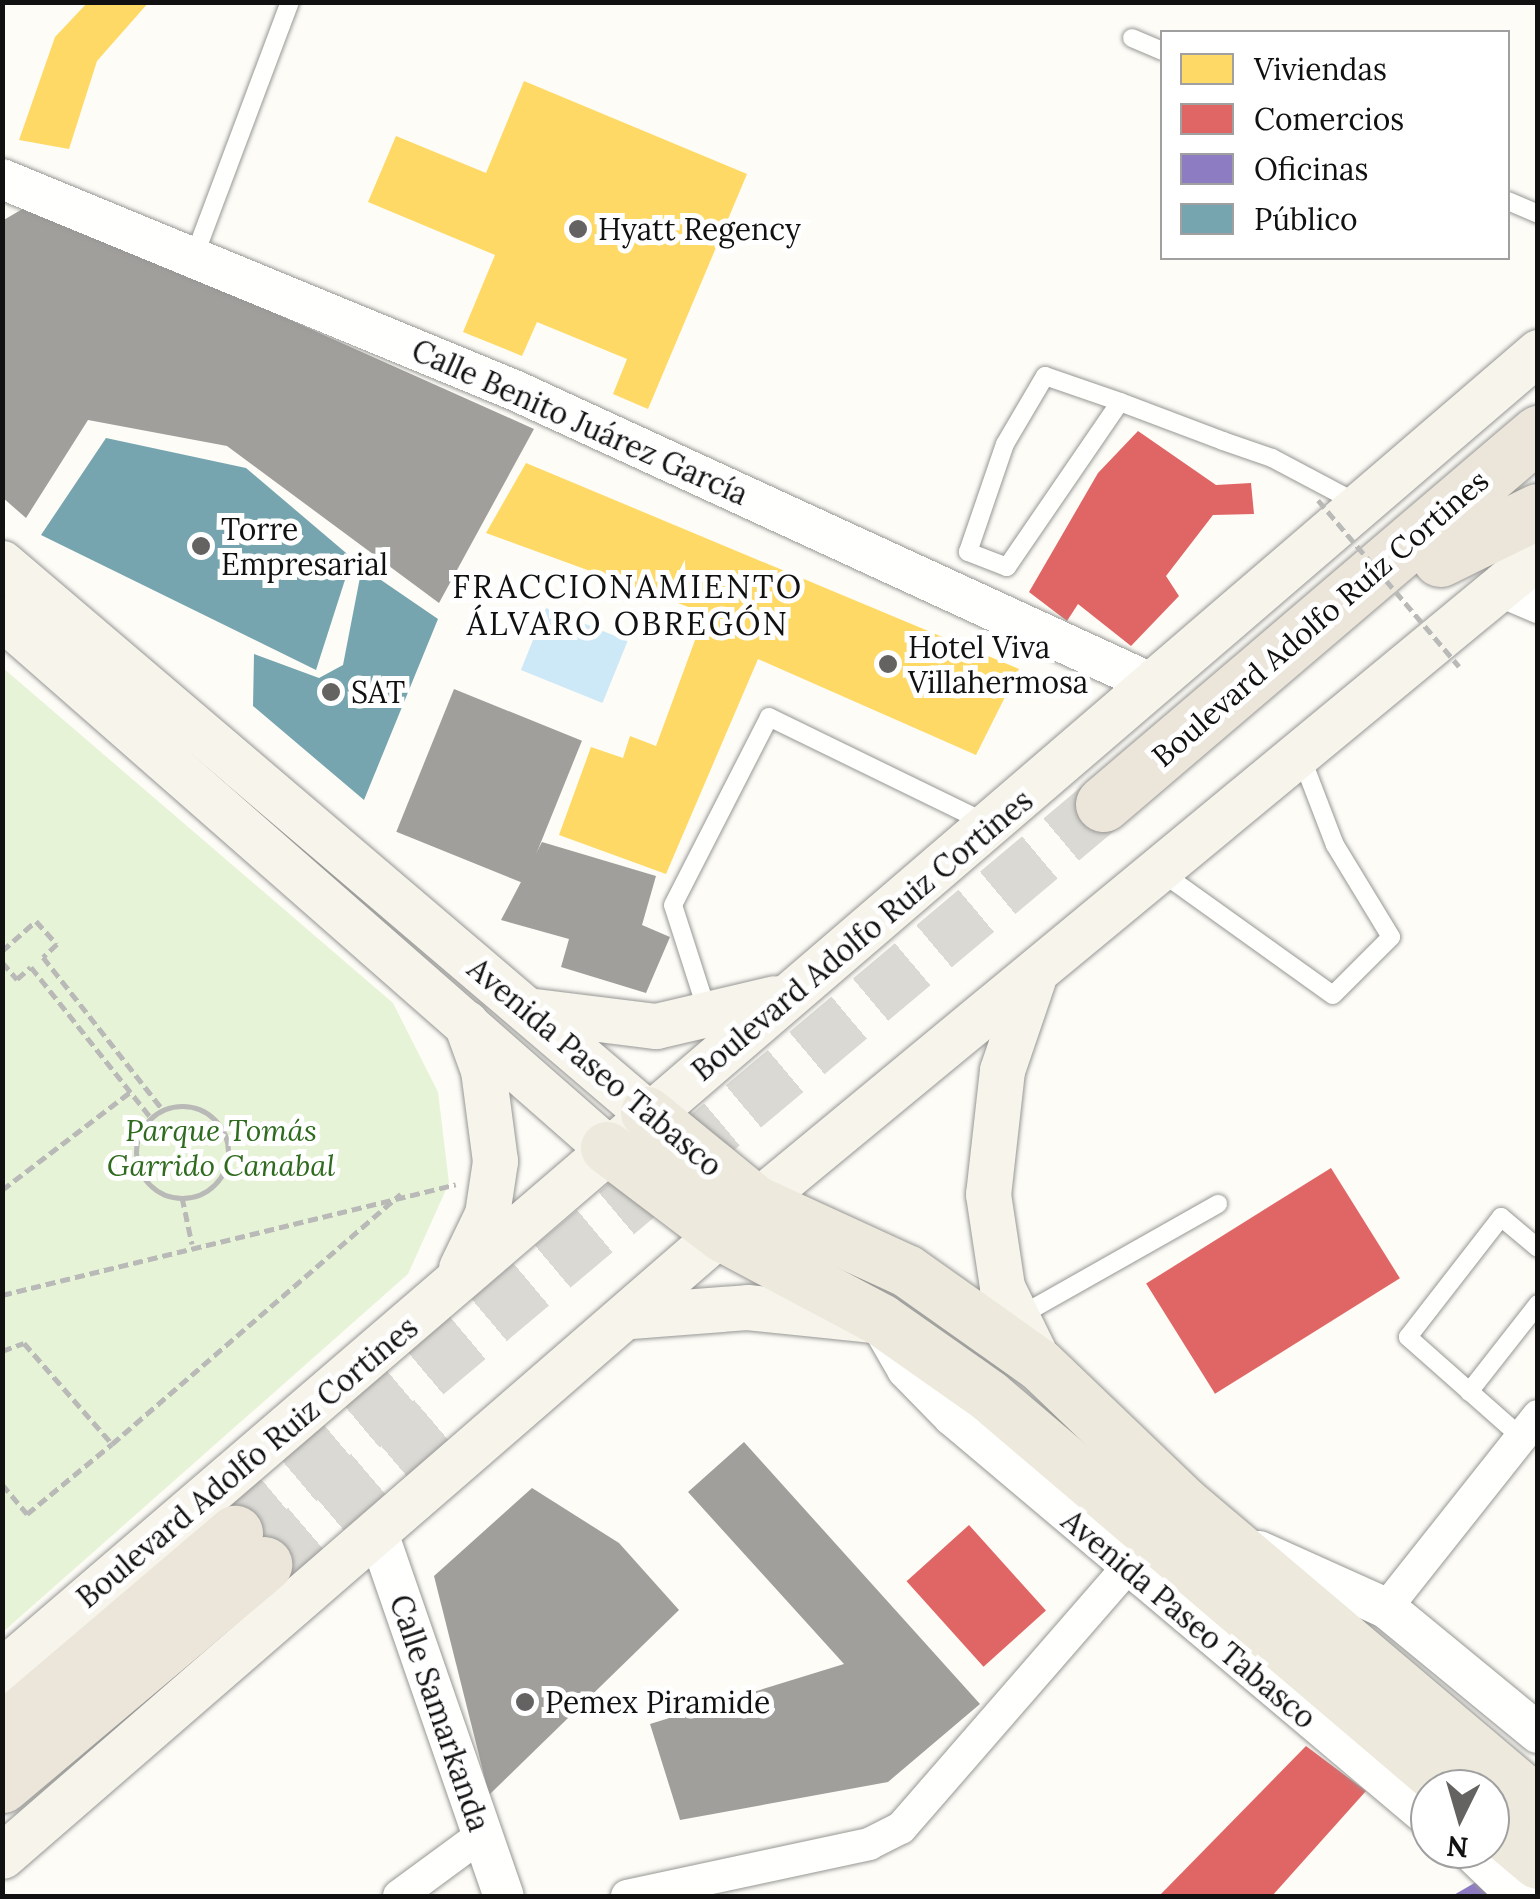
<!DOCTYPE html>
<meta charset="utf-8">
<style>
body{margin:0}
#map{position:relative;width:1540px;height:1899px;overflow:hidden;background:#fdfcf7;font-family:Lora,serif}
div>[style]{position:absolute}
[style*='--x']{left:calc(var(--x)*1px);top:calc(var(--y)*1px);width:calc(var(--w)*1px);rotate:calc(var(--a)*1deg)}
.green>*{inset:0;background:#e7f3d7}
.water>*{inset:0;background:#cde8f7;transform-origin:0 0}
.homes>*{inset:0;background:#ffd966}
.shops>*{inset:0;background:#e06666;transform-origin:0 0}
.offices>*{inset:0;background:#8e7cc3}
.public>*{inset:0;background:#76a5af}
.building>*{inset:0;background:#a19f9c;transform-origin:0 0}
.trunk-tunnel>*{height:55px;margin-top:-27.5px;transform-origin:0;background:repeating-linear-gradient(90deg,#dad9d4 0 55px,transparent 0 83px)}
.path>*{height:5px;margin-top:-2.5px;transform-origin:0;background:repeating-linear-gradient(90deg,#b9b9b8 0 10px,transparent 0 15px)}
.path>.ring{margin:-2.5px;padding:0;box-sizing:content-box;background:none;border:5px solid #b9b9b8;border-radius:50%}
.roads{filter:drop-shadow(0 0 2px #979795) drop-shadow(0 0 2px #979795)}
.service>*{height:18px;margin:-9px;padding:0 9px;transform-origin:9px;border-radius:9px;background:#fffffe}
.minor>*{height:32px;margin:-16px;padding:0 16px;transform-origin:16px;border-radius:16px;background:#fffffe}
.tertiary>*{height:40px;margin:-20px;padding:0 20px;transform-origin:20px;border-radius:20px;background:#fffffe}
.secondary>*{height:45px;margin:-22.5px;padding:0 22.5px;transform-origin:22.5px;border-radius:22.5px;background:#f6f4eb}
.primary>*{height:52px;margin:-26px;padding:0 26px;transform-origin:26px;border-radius:26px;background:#ede9dc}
.trunk>*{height:55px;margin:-27.5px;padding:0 27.5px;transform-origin:27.5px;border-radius:27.5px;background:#ece5da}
.path-bridge>*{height:5px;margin-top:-2.5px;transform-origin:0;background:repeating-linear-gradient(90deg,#b9b9b8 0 10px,transparent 0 15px)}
.dots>*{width:28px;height:28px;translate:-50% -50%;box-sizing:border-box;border:5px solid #fff;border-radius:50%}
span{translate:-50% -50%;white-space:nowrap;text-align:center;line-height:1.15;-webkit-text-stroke:10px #fff;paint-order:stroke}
.poi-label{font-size:30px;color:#111}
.left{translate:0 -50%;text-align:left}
.street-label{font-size:30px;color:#111}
.park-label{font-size:30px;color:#2f6b1f;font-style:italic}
.neighbourhood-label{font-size:32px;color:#111;letter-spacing:2.5px}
.frame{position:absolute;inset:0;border:5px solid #111;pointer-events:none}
.legend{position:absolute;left:1160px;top:30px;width:350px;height:230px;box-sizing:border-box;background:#fff;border:2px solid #a0a0a0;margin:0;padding:12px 18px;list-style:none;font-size:30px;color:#111}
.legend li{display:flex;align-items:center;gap:20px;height:50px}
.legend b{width:50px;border:2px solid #a0a0a0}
.north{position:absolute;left:1410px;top:1769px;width:100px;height:100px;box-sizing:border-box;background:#fff;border:2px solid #a0a0a0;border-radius:50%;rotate:185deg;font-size:28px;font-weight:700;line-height:40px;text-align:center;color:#111}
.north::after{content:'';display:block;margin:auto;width:35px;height:45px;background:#646362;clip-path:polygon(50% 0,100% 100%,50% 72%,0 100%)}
</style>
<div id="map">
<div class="green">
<div style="clip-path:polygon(3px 668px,393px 1003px,438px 1092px,449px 1183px,408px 1274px,3px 1632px)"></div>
</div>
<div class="water">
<div style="left:546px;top:608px;width:88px;height:67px;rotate:22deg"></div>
</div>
<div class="homes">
<div style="clip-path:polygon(88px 2px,149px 2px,97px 61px,69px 149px,19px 140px,55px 37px)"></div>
<div style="clip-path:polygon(524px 81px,747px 174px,648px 409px,613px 394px,627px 359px,537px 322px,522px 356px,463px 332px,495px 255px,368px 202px,396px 136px,486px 173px)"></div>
<div style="clip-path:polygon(526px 463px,1019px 669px,976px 755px,758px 659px,666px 874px,559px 835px,591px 747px,623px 758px,630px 736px,656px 746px,705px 613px,486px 533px)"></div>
</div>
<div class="shops">
<div style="clip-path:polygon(1138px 431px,1216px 485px,1251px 483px,1254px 514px,1213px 515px,1166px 576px,1179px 596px,1131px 646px,1078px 604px,1067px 621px,1029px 592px,1098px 473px)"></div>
<div style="left:1331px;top:1168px;width:130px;height:218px;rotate:58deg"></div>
<div style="left:969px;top:1525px;width:115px;height:84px;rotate:48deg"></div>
<div style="clip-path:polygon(1306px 1746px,1366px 1791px,1272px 1896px,1159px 1896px)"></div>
</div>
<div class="offices">
<div style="clip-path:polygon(1490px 1874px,1512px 1896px,1452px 1896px)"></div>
</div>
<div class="public">
<div style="clip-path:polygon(106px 438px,246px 468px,352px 558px,316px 670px,41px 535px)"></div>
<div style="clip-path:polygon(362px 567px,438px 619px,364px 800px,253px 706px,254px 654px,319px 678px,343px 665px)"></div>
</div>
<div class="building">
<div style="clip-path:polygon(31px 204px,534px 429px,439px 603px,227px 446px,88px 420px,26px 518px,2px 497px,2px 221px)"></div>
<div style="left:454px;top:689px;width:138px;height:154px;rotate:22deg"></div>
<div style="clip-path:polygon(542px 842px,656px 876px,642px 925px,670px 937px,646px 993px,561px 967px,569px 939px,501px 920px)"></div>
<div style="clip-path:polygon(744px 1442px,980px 1704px,888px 1782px,680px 1820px,650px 1724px,844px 1664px,688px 1492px)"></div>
<div style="clip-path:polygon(532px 1488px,619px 1543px,679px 1610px,489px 1795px,434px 1576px)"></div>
</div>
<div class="trunk-tunnel">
<div style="--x:235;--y:1533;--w:1134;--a:-40.03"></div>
<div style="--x:264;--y:1564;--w:237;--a:-40.5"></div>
</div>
<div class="path">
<div style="--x:2;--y:951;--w:45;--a:-41.4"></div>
<div style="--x:36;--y:921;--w:31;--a:48"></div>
<div style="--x:57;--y:944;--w:19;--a:137"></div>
<div style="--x:43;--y:957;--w:194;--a:51.9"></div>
<div style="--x:2;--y:962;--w:23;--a:49"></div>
<div style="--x:17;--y:979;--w:18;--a:-41"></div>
<div style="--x:31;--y:967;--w:193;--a:51.5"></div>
<div class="ring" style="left:136px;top:1106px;width:87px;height:87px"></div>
<div style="--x:2;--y:1190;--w:161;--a:-37.4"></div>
<div style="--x:182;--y:1197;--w:48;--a:78"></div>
<div style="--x:2;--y:1295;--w:467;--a:-13.7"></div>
<div style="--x:2;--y:1351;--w:23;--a:-20"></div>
<div style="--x:24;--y:1343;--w:134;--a:48.9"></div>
<div style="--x:112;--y:1444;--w:382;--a:-40.9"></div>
<div style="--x:2;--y:1484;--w:39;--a:50"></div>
<div style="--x:27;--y:1514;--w:110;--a:-39.5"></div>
</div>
<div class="roads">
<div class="service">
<div style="--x:1132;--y:38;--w:33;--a:23"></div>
<div style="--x:1508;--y:201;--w:33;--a:23"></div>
<div style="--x:194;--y:257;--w:272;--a:-69.4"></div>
<div style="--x:1120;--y:402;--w:200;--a:124.4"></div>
<div style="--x:1007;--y:567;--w:42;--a:-159"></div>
<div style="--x:968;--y:552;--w:114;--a:-71.1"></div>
<div style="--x:1005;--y:444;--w:79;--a:-59.5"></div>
<div style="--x:1045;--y:376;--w:79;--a:19.1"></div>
<div style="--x:1120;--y:402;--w:110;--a:20.7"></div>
<div style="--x:1223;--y:441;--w:52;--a:19.1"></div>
<div style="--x:1272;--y:458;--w:96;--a:27.9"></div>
<div style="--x:1161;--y:872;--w:211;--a:35.6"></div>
<div style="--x:1333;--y:995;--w:82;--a:-45"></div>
<div style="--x:1391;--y:937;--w:108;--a:-121.3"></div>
<div style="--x:1335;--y:845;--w:97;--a:-111"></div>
<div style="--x:708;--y:1014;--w:114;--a:-107.8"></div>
<div style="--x:673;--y:905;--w:211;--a:-62.9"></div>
<div style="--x:769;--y:717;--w:244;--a:26"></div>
<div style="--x:1018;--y:1317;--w:230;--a:-29.5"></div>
<div style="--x:1469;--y:1392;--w:112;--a:-51.9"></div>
<div style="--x:1521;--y:1437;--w:151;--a:-138.5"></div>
<div style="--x:1408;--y:1337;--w:152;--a:-52.2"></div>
<div style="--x:1501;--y:1217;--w:48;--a:40"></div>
</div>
<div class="minor">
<div style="--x:1496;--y:589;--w:46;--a:23.2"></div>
<div style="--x:1386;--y:1608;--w:245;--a:-51.6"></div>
<div style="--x:399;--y:1896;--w:104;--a:-36.4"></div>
<div style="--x:627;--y:1896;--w:248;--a:-12.1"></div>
<div style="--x:869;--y:1844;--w:36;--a:-27"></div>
<div style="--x:901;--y:1828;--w:342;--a:-49"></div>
</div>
<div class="tertiary">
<div style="--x:2;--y:179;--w:554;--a:22.4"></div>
<div style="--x:514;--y:390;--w:703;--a:24.71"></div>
<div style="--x:884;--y:1329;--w:46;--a:60.1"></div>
<div style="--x:907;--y:1369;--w:66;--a:45.6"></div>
<div style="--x:953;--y:1416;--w:624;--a:40.12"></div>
<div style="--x:377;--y:1530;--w:387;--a:70.9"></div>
<div style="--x:1259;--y:1551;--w:139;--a:24.2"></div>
<div style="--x:1386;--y:1608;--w:197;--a:39.4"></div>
<div style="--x:1469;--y:1849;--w:68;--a:43.8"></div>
</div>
<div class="secondary">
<div style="--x:2;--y:563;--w:848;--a:40.45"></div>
<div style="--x:2;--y:617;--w:805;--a:41.27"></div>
<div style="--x:1033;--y:979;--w:96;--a:108.8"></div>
<div style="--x:1002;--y:1070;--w:125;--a:96.4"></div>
<div style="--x:988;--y:1194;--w:94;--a:81.4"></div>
<div style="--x:1002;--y:1287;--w:87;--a:64"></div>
<div style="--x:535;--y:1011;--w:122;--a:7.1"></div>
<div style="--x:656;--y:1026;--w:122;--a:-13.2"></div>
<div style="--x:461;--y:1268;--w:60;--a:-64.3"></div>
<div style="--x:487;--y:1214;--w:54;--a:-81.4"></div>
<div style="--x:495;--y:1161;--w:92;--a:-97.5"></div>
<div style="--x:483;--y:1070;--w:50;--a:-109.9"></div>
<div style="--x:631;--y:1316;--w:116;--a:-4.4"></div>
<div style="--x:747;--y:1307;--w:127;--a:5.9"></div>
<div style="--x:2;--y:1671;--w:2025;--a:-40.65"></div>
<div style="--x:2;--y:1856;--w:998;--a:-40.94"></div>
<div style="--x:756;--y:1202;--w:1014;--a:-39.56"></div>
</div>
<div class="primary">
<div style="--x:647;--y:1113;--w:141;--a:39.2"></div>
<div style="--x:756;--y:1202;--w:166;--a:24.6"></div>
<div style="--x:907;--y:1271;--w:163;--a:35.3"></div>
<div style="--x:1040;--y:1365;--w:199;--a:43.8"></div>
<div style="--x:1184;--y:1503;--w:464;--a:40.3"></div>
<div style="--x:607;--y:1148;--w:146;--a:37.2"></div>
<div style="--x:723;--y:1236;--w:179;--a:28"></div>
<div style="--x:881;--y:1320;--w:132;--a:35.1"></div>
<div style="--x:989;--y:1396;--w:607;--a:40.39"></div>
<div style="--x:1490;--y:1823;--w:62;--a:39.8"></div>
</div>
<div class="trunk">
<div style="--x:1440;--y:559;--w:109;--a:-26.1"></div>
<div style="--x:1103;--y:804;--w:572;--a:-40.46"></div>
<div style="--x:2;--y:1731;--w:306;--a:-40.4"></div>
<div style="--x:2;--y:1785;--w:343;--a:-40.1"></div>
</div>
</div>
<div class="path-bridge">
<div style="--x:1318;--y:500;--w:218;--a:49.7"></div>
</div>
<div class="dots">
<div style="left:578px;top:229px;background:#646362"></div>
<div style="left:201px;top:546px;background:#646362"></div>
<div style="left:888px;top:664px;background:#646362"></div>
<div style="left:331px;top:692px;background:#646362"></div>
<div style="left:525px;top:1702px;background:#646362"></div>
</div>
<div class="poi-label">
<span class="left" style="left:598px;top:229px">Hyatt Regency</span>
<span class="left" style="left:221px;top:546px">Torre<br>Empresarial</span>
<span class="left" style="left:908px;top:664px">Hotel Viva<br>Villahermosa</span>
<span class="left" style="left:351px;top:692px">SAT</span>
<span class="left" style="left:545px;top:1702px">Pemex Piramide</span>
</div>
<div class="street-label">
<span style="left:580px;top:422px;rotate:24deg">Calle Benito Juárez García</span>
<span style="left:1320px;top:618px;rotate:-41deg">Boulevard Adolfo Ruíz Cortines</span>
<span style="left:862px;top:935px;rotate:-40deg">Boulevard Adolfo Ruiz Cortines</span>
<span style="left:595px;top:1067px;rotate:40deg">Avenida Paseo Tabasco</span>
<span style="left:247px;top:1462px;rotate:-40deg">Boulevard Adolfo Ruiz Cortines</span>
<span style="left:1189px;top:1619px;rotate:40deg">Avenida Paseo Tabasco</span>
<span style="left:440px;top:1713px;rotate:71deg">Calle Samarkanda</span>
</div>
<div class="park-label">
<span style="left:221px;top:1147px">Parque Tomás<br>Garrido Canabal</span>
</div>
<div class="neighbourhood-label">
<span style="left:628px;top:606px">FRACCIONAMIENTO<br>ÁLVARO OBREGÓN</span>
</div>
<div class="frame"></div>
<ul class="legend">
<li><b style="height:28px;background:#ffd966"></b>Viviendas</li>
<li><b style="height:28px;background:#e06666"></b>Comercios</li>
<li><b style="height:28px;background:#8e7cc3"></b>Oficinas</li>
<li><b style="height:28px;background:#76a5af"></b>Público</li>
</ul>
<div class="north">N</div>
</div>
